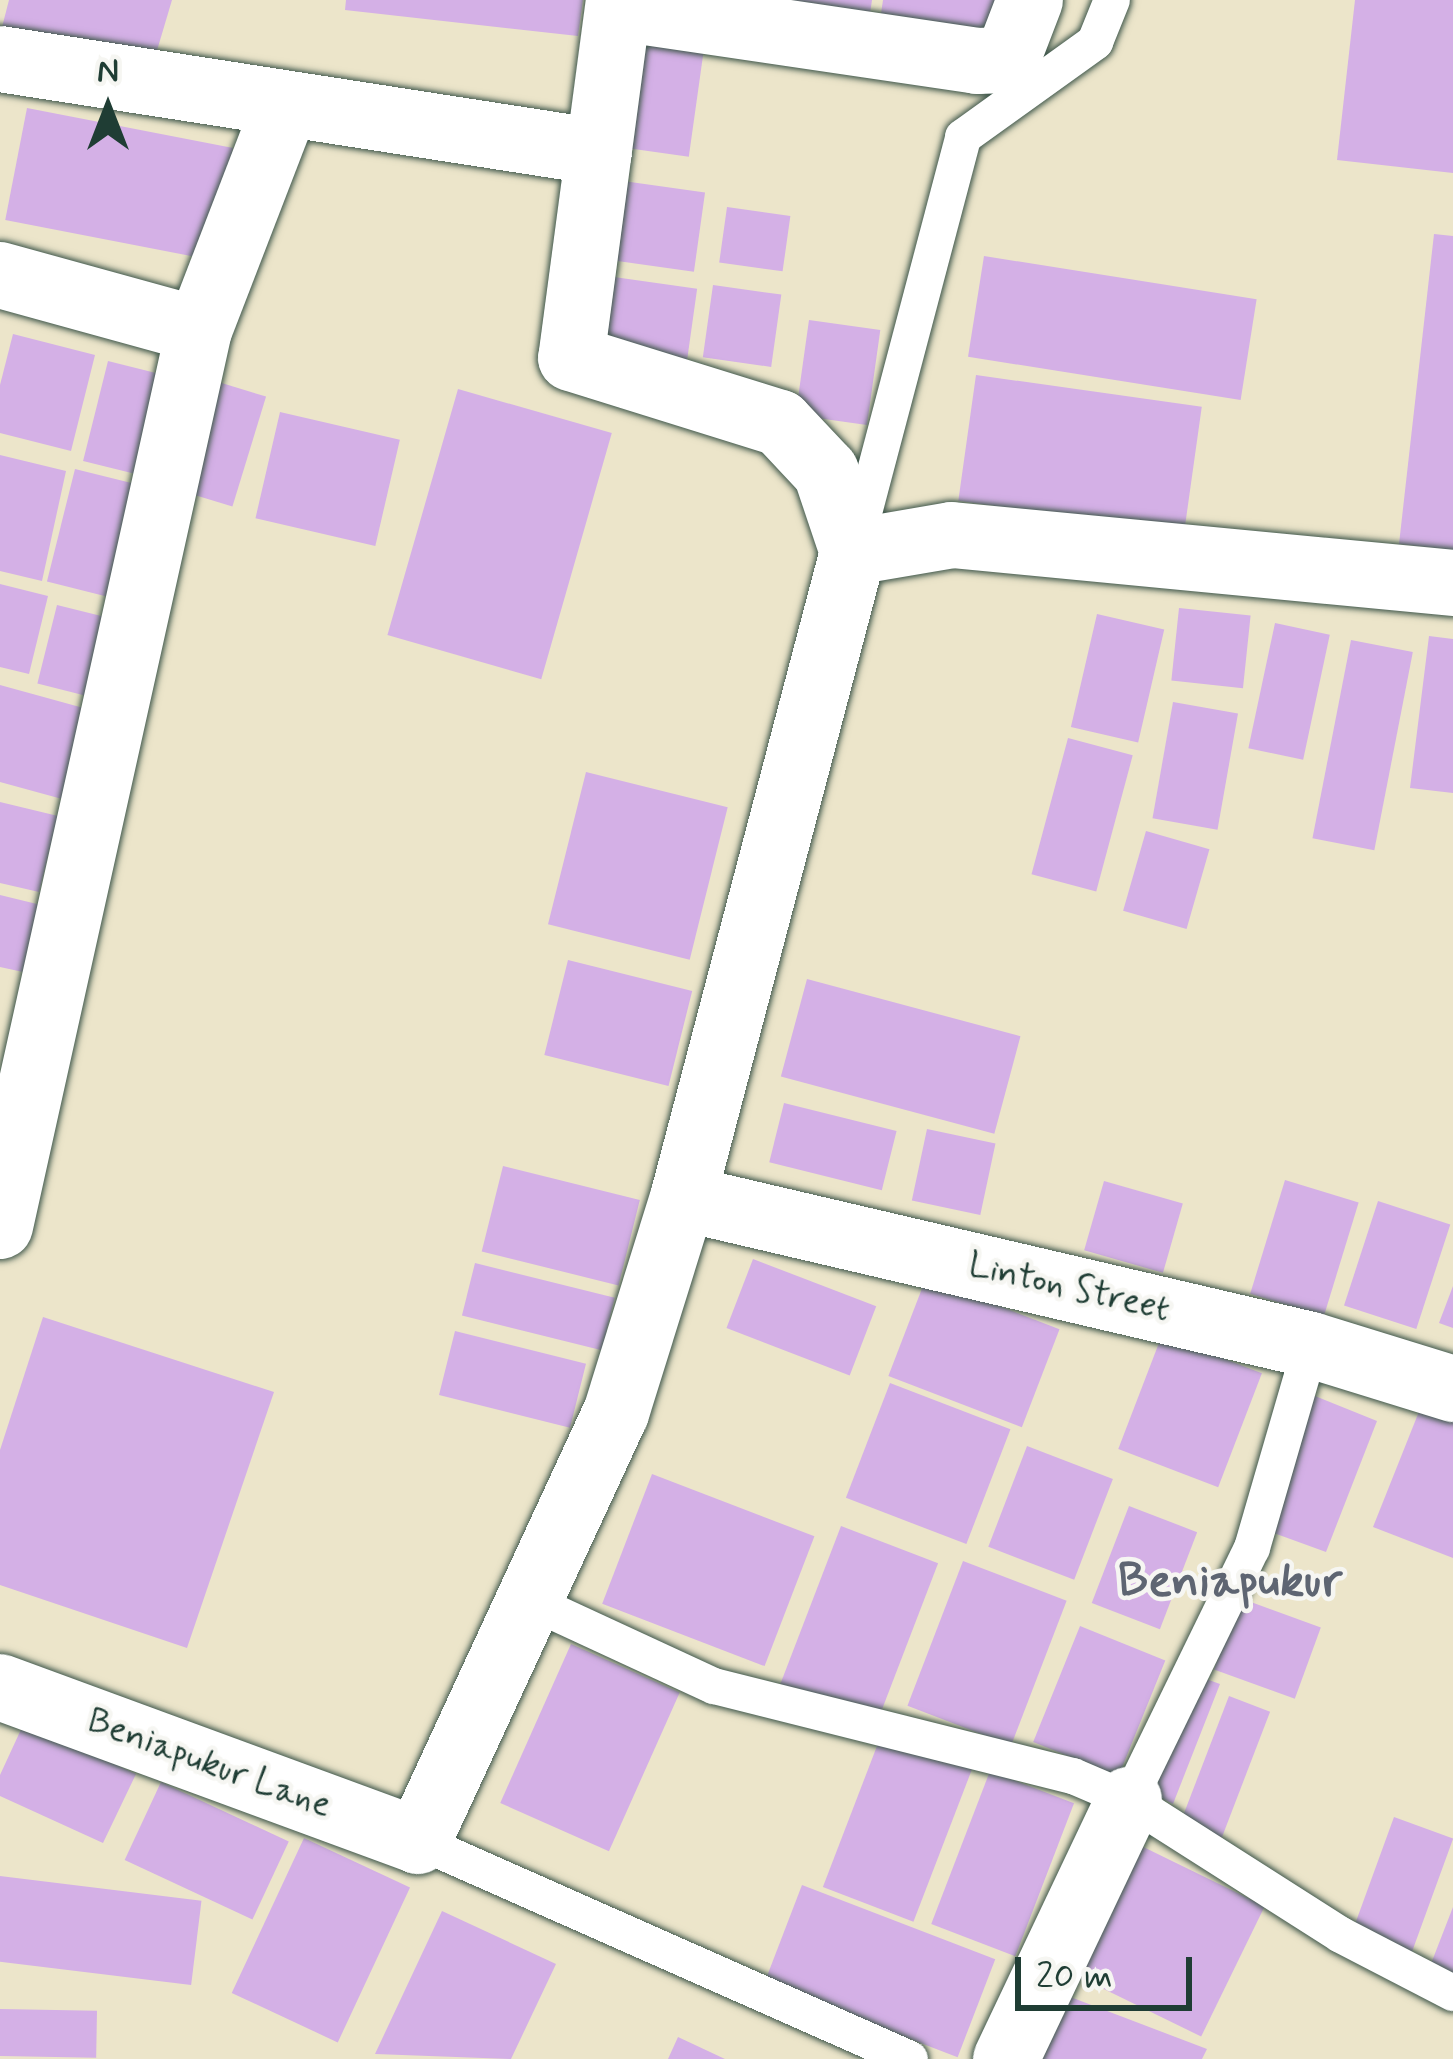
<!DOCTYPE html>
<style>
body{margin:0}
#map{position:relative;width:1453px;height:2059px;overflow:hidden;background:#ece5ca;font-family:Mynerve,sans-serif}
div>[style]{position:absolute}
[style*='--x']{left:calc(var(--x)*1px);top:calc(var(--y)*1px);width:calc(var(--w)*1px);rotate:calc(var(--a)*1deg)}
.building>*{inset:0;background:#d4b0e6;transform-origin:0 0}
.roads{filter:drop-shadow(0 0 3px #3e564a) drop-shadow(0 0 3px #3e564a)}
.lane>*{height:36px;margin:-18px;padding:0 18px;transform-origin:18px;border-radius:18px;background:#fff}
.street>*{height:66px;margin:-33px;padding:0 33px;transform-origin:33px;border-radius:33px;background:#fff}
span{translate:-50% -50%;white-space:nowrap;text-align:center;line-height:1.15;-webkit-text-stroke:9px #f6f6f2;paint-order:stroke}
.street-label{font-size:36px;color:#1f3d34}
.district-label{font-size:48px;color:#5e6572;font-weight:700}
.north{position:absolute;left:48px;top:48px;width:120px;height:120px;-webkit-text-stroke:9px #f6f6f2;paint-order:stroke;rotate:0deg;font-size:33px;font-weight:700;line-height:48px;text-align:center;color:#1f3d34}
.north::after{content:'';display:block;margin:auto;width:42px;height:54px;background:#1f3d34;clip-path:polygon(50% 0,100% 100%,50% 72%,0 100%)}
.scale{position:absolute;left:1015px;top:1957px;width:177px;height:54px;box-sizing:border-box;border:6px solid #1f3d34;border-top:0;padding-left:15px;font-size:36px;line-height:42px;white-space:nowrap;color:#1f3d34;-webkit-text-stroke:9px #f6f6f2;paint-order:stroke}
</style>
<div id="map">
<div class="building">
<div style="clip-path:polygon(9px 0,172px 0,150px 74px,0 35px)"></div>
<div style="clip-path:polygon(346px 0,583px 0,578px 36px,345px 10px)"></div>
<div style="clip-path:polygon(757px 0,872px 0,868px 27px)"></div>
<div style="clip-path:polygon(883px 0,1000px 0,993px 50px,878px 34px)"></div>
<div style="clip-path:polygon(1355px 0,1453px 0,1453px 173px,1337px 160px)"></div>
<div style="left:628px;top:36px;width:77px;height:111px;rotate:8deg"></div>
<div style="left:27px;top:108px;width:210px;height:114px;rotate:11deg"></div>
<div style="left:609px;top:179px;width:97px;height:80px;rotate:8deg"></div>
<div style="left:727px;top:207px;width:64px;height:56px;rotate:8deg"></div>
<div style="clip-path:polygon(1434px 234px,1453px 236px,1453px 550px,1399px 544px)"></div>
<div style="left:984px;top:256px;width:276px;height:102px;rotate:9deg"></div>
<div style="left:607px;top:276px;width:91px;height:78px;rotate:8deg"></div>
<div style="left:713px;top:285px;width:69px;height:73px;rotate:8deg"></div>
<div style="left:809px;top:320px;width:72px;height:96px;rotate:8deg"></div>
<div style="clip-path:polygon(13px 334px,95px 355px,71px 451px,0 433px,0 385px)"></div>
<div style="left:108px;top:361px;width:77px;height:103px;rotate:14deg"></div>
<div style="left:976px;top:375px;width:228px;height:127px;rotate:8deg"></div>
<div style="left:202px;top:377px;width:67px;height:115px;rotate:17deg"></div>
<div style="left:458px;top:389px;width:160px;height:256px;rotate:16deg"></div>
<div style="left:280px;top:412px;width:123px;height:109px;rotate:13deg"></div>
<div style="clip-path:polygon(0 455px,66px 471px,42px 581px,0 571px)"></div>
<div style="left:75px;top:469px;width:81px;height:116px;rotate:14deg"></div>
<div style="clip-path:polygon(0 584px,48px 596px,29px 674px,0 667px)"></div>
<div style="left:57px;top:605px;width:57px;height:81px;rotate:14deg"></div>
<div style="left:1179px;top:608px;width:72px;height:73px;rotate:6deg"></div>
<div style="left:1097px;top:614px;width:69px;height:116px;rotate:13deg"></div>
<div style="left:1275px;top:623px;width:56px;height:128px;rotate:12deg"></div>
<div style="clip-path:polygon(1429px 636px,1453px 639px,1453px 793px,1410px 788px)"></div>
<div style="left:1351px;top:640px;width:63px;height:202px;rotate:11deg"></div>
<div style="clip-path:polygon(0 685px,98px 712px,73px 802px,0 782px)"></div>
<div style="left:1173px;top:702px;width:66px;height:118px;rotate:10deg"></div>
<div style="left:1068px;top:738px;width:67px;height:141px;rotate:15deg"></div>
<div style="left:586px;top:772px;width:146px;height:157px;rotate:14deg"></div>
<div style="clip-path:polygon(0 802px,58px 816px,39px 892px,0 883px)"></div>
<div style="left:1146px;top:831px;width:66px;height:83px;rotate:16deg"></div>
<div style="clip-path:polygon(0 895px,41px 905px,23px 972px,0 967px)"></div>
<div style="left:568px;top:960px;width:128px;height:98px;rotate:14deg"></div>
<div style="left:807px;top:979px;width:221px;height:101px;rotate:15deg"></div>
<div style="left:784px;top:1103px;width:116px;height:61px;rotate:14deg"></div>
<div style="left:927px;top:1129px;width:70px;height:73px;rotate:12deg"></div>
<div style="left:503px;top:1166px;width:141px;height:88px;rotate:14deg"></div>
<div style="left:1285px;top:1180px;width:77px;height:119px;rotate:17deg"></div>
<div style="left:1104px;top:1181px;width:82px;height:72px;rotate:16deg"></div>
<div style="left:1378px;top:1201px;width:76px;height:110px;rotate:18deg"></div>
<div style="left:753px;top:1259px;width:132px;height:74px;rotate:21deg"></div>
<div style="left:475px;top:1263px;width:144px;height:54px;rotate:14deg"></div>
<div style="left:926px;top:1278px;width:143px;height:105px;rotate:21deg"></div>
<div style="clip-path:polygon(1453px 1286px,1453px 1328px,1439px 1323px)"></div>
<div style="clip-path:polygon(43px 1317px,274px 1392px,187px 1648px,0 1585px,0 1450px)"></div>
<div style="left:455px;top:1331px;width:135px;height:66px;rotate:14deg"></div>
<div style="left:1162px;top:1335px;width:107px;height:122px;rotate:21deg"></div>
<div style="left:890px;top:1383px;width:129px;height:123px;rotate:21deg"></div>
<div style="clip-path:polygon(1310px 1394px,1377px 1421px,1326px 1552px,1271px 1532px)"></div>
<div style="clip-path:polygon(1424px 1399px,1453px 1410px,1453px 1558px,1373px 1527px)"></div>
<div style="left:1027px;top:1446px;width:92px;height:108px;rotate:21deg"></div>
<div style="left:652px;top:1474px;width:174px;height:139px;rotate:21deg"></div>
<div style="left:1129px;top:1506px;width:73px;height:104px;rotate:21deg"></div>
<div style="left:841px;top:1526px;width:104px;height:170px;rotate:21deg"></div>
<div style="left:963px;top:1561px;width:111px;height:155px;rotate:21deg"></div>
<div style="left:1240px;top:1598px;width:86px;height:76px;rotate:20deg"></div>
<div style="left:1080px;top:1626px;width:92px;height:125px;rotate:22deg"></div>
<div style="left:571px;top:1644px;width:119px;height:174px;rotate:24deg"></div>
<div style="clip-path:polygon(1206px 1679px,1220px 1684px,1173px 1804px,1148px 1791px)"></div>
<div style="left:1229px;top:1696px;width:44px;height:141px;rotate:21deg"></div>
<div style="clip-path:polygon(24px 1723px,136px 1774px,103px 1843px,0 1796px,0 1775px)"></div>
<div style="left:882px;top:1733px;width:97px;height:165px;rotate:21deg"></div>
<div style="left:990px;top:1771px;width:90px;height:164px;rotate:21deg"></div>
<div style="left:161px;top:1782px;width:141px;height:86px;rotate:25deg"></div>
<div style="left:1394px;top:1817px;width:63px;height:121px;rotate:20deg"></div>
<div style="left:304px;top:1838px;width:117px;height:171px;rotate:25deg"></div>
<div style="left:1129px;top:1840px;width:151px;height:145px;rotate:26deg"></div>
<div style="left:0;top:1876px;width:203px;height:85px;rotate:7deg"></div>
<div style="left:802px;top:1885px;width:207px;height:105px;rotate:21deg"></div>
<div style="clip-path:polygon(1453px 1907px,1453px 1984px,1427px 1974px)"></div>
<div style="clip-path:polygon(442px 1911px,556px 1964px,511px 2059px,375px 2054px)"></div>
<div style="clip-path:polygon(1052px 1990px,1207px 2049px,1202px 2059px,1025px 2059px)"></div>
<div style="left:0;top:2009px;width:97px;height:47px;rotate:1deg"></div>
<div style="clip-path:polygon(678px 2037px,725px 2059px,668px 2059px)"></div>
</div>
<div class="roads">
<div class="lane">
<div style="--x:855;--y:547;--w:424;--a:-75.2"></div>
<div style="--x:963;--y:137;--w:163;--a:-35.7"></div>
<div style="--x:1095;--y:42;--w:45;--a:-68"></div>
<div style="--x:534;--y:1603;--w:198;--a:24.8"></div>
<div style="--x:714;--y:1686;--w:370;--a:14.1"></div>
<div style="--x:1073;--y:1776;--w:61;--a:23.2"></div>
<div style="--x:1129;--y:1800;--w:251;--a:32.5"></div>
<div style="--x:1341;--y:1935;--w:126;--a:27.4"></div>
<div style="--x:1129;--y:1800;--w:280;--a:-64"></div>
<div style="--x:1252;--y:1548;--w:211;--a:-73.8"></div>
<div style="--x:418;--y:1841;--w:538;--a:23.9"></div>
</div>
<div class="street">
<div style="--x:619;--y:0;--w:361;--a:97.6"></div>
<div style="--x:571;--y:358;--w:219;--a:17.3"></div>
<div style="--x:780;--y:423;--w:67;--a:46.8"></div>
<div style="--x:826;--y:472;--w:84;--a:71.4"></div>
<div style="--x:619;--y:8;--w:362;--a:8.4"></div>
<div style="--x:977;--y:61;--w:30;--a:-2"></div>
<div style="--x:1007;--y:60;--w:64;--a:-69"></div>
<div style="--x:0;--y:59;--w:606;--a:8.83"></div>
<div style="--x:0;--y:275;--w:206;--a:15.4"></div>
<div style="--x:683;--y:1198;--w:645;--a:13.17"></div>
<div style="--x:1311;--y:1345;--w:149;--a:17.2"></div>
<div style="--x:0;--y:1226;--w:918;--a:-77.48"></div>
<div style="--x:199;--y:330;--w:242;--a:-68.9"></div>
<div style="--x:0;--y:1687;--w:445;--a:20.2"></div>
<div style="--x:418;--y:1841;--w:472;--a:-65.2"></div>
<div style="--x:616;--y:1413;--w:225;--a:-72.7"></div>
<div style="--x:683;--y:1198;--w:668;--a:-75.26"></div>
<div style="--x:853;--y:552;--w:100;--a:-9.7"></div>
<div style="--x:952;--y:535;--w:503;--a:5.47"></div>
<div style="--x:1006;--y:2059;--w:287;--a:-64.6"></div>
</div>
</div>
<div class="street-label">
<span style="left:1069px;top:1288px;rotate:13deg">Linton Street</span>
<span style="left:209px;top:1764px;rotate:20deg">Beniapukur Lane</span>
</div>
<div class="district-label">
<span style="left:1230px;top:1582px">Beniapukur</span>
</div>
<div class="north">N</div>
<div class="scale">20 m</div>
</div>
